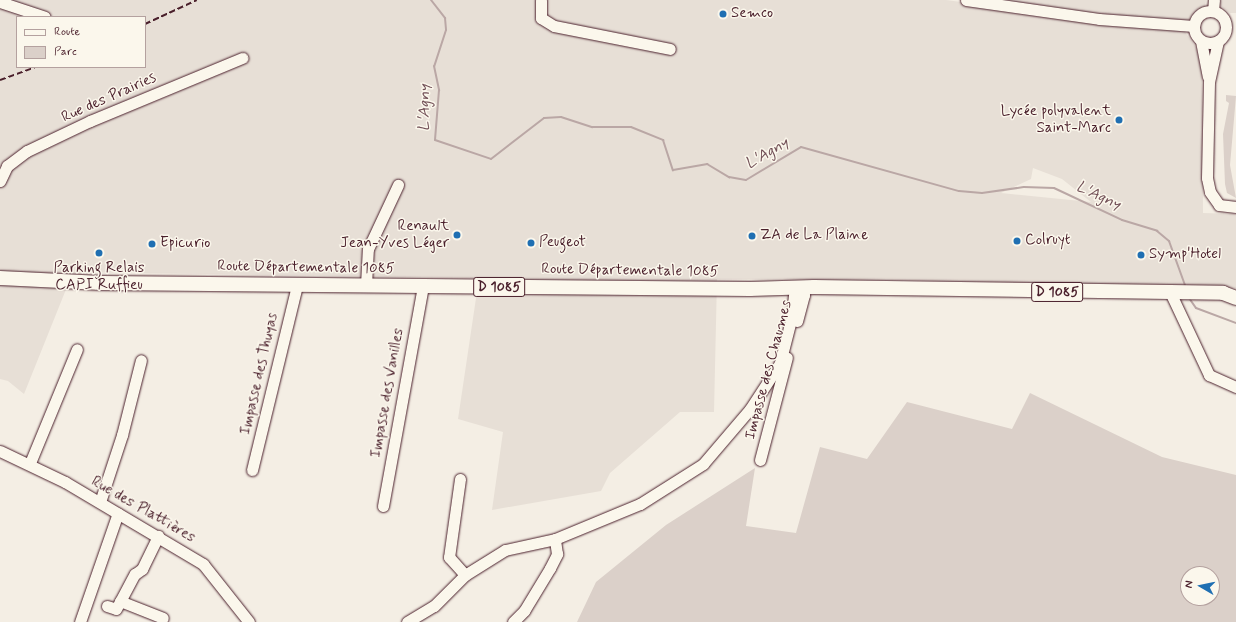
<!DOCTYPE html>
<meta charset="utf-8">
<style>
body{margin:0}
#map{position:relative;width:1236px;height:622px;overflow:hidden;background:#f4eee4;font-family:Mynerve,sans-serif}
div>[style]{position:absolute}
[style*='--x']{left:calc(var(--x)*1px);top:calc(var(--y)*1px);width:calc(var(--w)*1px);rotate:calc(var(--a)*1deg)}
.built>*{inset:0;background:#e7dfd6}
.green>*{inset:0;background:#dbd0c9}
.stream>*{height:2px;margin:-1px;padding:0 1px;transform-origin:1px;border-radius:1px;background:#baa7a5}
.roads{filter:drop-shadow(0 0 1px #4a1f2b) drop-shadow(0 0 1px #4a1f2b)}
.minor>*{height:11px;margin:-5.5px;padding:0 5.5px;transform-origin:5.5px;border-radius:5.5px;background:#fbf7ec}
.minor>.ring{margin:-5.5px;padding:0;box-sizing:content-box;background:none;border:11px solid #fbf7ec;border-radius:50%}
.major>*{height:14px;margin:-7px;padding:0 7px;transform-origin:7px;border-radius:7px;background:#fbf7ec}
.rail>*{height:2px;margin-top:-1px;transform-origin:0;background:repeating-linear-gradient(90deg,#4a1f2b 0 6px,transparent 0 9px)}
.dots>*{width:11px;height:11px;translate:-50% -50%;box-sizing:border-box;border:2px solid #fbf7ec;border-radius:50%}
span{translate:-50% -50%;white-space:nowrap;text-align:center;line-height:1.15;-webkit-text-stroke:3px #fbf7ec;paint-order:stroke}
.shield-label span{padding:1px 3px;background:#fbf7ec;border:1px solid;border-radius:3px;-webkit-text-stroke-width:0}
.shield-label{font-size:14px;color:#4a1f2b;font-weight:700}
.poi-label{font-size:15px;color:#4a1f2b}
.left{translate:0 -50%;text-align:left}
.right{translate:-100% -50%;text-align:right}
.street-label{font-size:15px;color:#4a1f2b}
.water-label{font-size:16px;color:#714f56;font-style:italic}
.legend{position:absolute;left:16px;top:16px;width:130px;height:52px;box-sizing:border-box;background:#fbf7ec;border:1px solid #b4a19f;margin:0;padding:5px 7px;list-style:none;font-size:12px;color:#4a1f2b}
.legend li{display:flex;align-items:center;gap:8px;height:20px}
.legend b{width:20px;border:1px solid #b4a19f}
.north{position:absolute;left:1180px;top:566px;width:40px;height:40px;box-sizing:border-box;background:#fbf7ec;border:1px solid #b4a19f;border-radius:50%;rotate:279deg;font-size:11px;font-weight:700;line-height:16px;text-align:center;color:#4a1f2b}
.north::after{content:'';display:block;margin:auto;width:14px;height:18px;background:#1f6fb2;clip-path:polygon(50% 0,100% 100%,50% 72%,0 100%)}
</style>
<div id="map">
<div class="built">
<div style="clip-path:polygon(evenodd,0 0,946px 0,991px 6px,992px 0,1206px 0,1204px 10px,1185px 32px,1197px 49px,1202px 72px,1203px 213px,1236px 214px,1236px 288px,1019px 285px,916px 280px,717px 279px,714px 412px,680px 412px,610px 473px,601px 491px,492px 510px,503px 432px,458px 419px,479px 278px,73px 272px,24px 394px,8px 381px,0 379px,0 0,17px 17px,145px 17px,145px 67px,17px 67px,17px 17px,0 0,1033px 168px,1062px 179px,1091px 202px,1001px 193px,1031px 179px,1033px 168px)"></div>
<div style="clip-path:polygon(1221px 0,1236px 0,1236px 13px,1230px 13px,1221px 6px)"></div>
</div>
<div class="green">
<div style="clip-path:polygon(1226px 95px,1236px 96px,1230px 165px,1236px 198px,1227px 193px,1225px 184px,1223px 134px,1229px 103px,1226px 101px)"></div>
<div style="clip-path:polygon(evenodd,1030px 393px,1162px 457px,1236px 475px,1236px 622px,577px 622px,596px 582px,666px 525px,755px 468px,746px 526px,796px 533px,820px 447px,867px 459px,907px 402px,1012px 429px,1030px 393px,1188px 574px,1212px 574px,1212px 598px,1188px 598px,1188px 574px)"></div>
</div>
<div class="stream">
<div style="--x:431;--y:0;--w:23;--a:52"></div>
<div style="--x:445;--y:18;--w:12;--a:85"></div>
<div style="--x:446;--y:30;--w:38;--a:108"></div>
<div style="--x:434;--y:66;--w:25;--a:78"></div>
<div style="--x:439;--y:90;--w:50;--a:94.6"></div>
<div style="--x:435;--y:140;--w:59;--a:18.7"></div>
<div style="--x:491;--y:159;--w:67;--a:-37.7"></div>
<div style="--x:544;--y:118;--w:17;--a:-3"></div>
<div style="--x:561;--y:117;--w:33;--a:18"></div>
<div style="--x:592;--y:127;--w:39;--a:0"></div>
<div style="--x:631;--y:127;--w:35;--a:22"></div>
<div style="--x:663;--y:140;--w:32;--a:72"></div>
<div style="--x:673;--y:170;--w:35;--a:-10"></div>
<div style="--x:707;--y:164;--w:26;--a:31"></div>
<div style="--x:729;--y:177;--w:17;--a:10"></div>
<div style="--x:746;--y:180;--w:64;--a:-31"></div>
<div style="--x:801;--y:147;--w:164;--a:15.6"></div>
<div style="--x:959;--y:191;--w:23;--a:5"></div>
<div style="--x:982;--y:193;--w:42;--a:-8.1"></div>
<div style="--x:1024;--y:187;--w:30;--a:2"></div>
<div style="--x:1054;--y:188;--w:75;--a:25.2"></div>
<div style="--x:1122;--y:220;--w:37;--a:17"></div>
<div style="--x:1157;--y:231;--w:16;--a:40"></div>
<div style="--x:1169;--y:241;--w:50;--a:70.1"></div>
<div style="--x:1189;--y:298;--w:12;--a:55"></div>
<div style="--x:1196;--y:308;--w:43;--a:20.6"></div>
</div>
<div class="roads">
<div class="minor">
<div style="--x:541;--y:0;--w:18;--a:90"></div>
<div style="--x:541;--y:18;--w:15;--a:32"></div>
<div style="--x:554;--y:26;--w:118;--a:11.2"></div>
<div style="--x:966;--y:0;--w:134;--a:8.1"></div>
<div style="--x:1099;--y:19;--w:95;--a:4.2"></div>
<div style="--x:0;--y:2;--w:47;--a:18.4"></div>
<div class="ring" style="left:1194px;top:11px;width:21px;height:21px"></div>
<div style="--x:1213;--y:11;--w:11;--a:-85"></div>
<div style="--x:1201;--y:41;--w:36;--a:79"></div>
<div style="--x:1218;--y:41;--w:42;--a:102.4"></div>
<div style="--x:1209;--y:82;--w:96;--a:91.2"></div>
<div style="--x:1207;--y:178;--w:14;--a:78"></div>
<div style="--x:1210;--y:192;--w:16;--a:55"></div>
<div style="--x:1219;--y:205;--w:17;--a:7"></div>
<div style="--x:0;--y:181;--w:17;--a:-65"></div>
<div style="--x:7;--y:166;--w:25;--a:-37"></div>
<div style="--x:27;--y:151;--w:70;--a:-25.5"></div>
<div style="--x:90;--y:121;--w:165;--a:-22.5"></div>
<div style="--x:366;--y:285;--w:36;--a:-87"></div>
<div style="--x:368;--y:249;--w:71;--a:-64.9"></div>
<div style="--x:1170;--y:292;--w:92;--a:64.8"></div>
<div style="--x:1209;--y:375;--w:30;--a:24"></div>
<div style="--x:797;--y:321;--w:27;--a:-75"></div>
<div style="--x:804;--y:295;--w:8;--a:-97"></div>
<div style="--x:0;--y:451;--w:72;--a:25.5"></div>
<div style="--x:65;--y:482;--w:161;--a:30.7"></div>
<div style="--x:203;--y:564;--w:74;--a:51.6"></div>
<div style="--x:760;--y:460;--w:106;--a:-75.3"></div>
<div style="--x:30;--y:463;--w:123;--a:-67.6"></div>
<div style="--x:252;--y:470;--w:190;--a:-76.3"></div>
<div style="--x:460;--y:479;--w:79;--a:98"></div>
<div style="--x:449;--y:557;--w:24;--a:48"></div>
<div style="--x:100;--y:502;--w:71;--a:-71.8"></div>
<div style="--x:122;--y:435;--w:77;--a:-75.8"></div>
<div style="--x:383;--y:506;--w:224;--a:-79.7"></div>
<div style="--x:120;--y:601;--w:46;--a:21.6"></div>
<div style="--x:107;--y:606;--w:9;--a:18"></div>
<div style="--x:116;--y:609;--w:40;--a:-62"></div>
<div style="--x:135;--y:574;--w:9;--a:-36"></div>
<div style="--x:142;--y:569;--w:37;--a:-64"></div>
<div style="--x:80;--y:622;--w:115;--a:-70.8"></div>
<div style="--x:407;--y:622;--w:31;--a:-31"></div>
<div style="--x:434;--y:606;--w:44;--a:-45"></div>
<div style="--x:465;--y:575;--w:47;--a:-32"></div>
<div style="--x:505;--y:550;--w:51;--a:-12.4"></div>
<div style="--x:555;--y:539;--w:92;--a:-22.4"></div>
<div style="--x:640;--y:504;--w:75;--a:-32.4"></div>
<div style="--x:703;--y:464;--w:72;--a:-49.5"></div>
<div style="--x:750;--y:409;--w:55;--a:-56.9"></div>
<div style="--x:780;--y:363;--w:44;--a:-75.7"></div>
<div style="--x:791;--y:320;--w:32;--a:-83"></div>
<div style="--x:513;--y:622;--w:16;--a:-45"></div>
<div style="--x:524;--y:611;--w:50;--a:-58.8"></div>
<div style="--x:550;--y:568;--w:16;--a:-63"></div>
<div style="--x:557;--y:554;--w:15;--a:-98"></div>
</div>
<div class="major">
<div style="--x:0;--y:278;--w:102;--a:2.8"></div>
<div style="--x:102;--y:283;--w:648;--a:0.53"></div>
<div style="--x:750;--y:289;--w:64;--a:-1.8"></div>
<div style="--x:814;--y:287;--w:409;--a:0.8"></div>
<div style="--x:1223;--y:293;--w:14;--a:21"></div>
</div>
</div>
<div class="rail">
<div style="--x:145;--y:24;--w:57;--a:-24.8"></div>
<div style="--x:0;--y:80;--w:37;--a:-20"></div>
</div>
<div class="dots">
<div style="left:723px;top:14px;background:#1f6fb2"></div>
<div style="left:1119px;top:120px;background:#1f6fb2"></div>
<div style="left:457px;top:235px;background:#1f6fb2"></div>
<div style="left:752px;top:236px;background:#1f6fb2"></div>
<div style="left:1017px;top:241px;background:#1f6fb2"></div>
<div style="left:531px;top:243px;background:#1f6fb2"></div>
<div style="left:152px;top:244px;background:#1f6fb2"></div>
<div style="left:99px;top:253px;background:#1f6fb2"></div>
<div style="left:1141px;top:255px;background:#1f6fb2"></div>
</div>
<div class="shield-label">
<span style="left:499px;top:287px">D 1085</span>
<span style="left:1057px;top:292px">D 1085</span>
</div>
<div class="poi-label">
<span class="left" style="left:731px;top:14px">Semco</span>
<span class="right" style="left:1111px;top:120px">Lycée polyvalent<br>Saint-Marc</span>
<span class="right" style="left:449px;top:235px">Renault<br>Jean-Yves Léger</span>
<span class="left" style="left:760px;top:236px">ZA de La Plaine</span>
<span class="left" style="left:1025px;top:241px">Colruyt</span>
<span class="left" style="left:539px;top:243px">Peugeot</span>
<span class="left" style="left:160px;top:244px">Epicurio</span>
<span class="left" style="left:1149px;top:255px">Symp'Hotel</span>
<span style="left:99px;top:277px">Parking Relais<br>CAPI Ruffieu</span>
</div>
<div class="street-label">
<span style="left:109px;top:98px;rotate:-24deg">Rue des Prairies</span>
<span style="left:306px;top:268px;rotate:1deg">Route Départementale 1085</span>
<span style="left:630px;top:271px;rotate:1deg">Route Départementale 1085</span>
<span style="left:769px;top:370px;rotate:-75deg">Impasse des Chaumes</span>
<span style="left:260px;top:374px;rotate:-77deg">Impasse des Thuyas</span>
<span style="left:388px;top:393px;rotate:-80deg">Impasse des Vanilles</span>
<span style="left:143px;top:510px;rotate:30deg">Rue des Plattières</span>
</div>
<div class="water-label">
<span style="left:425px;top:108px;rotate:-89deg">L'Agny</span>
<span style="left:767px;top:154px;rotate:-30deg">L'Agny</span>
<span style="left:1098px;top:196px;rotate:25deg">L'Agny</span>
</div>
<ul class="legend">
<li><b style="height:5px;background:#fbf7ec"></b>Route</li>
<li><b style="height:11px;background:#dbd0c9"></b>Parc</li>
</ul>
<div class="north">N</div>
</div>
